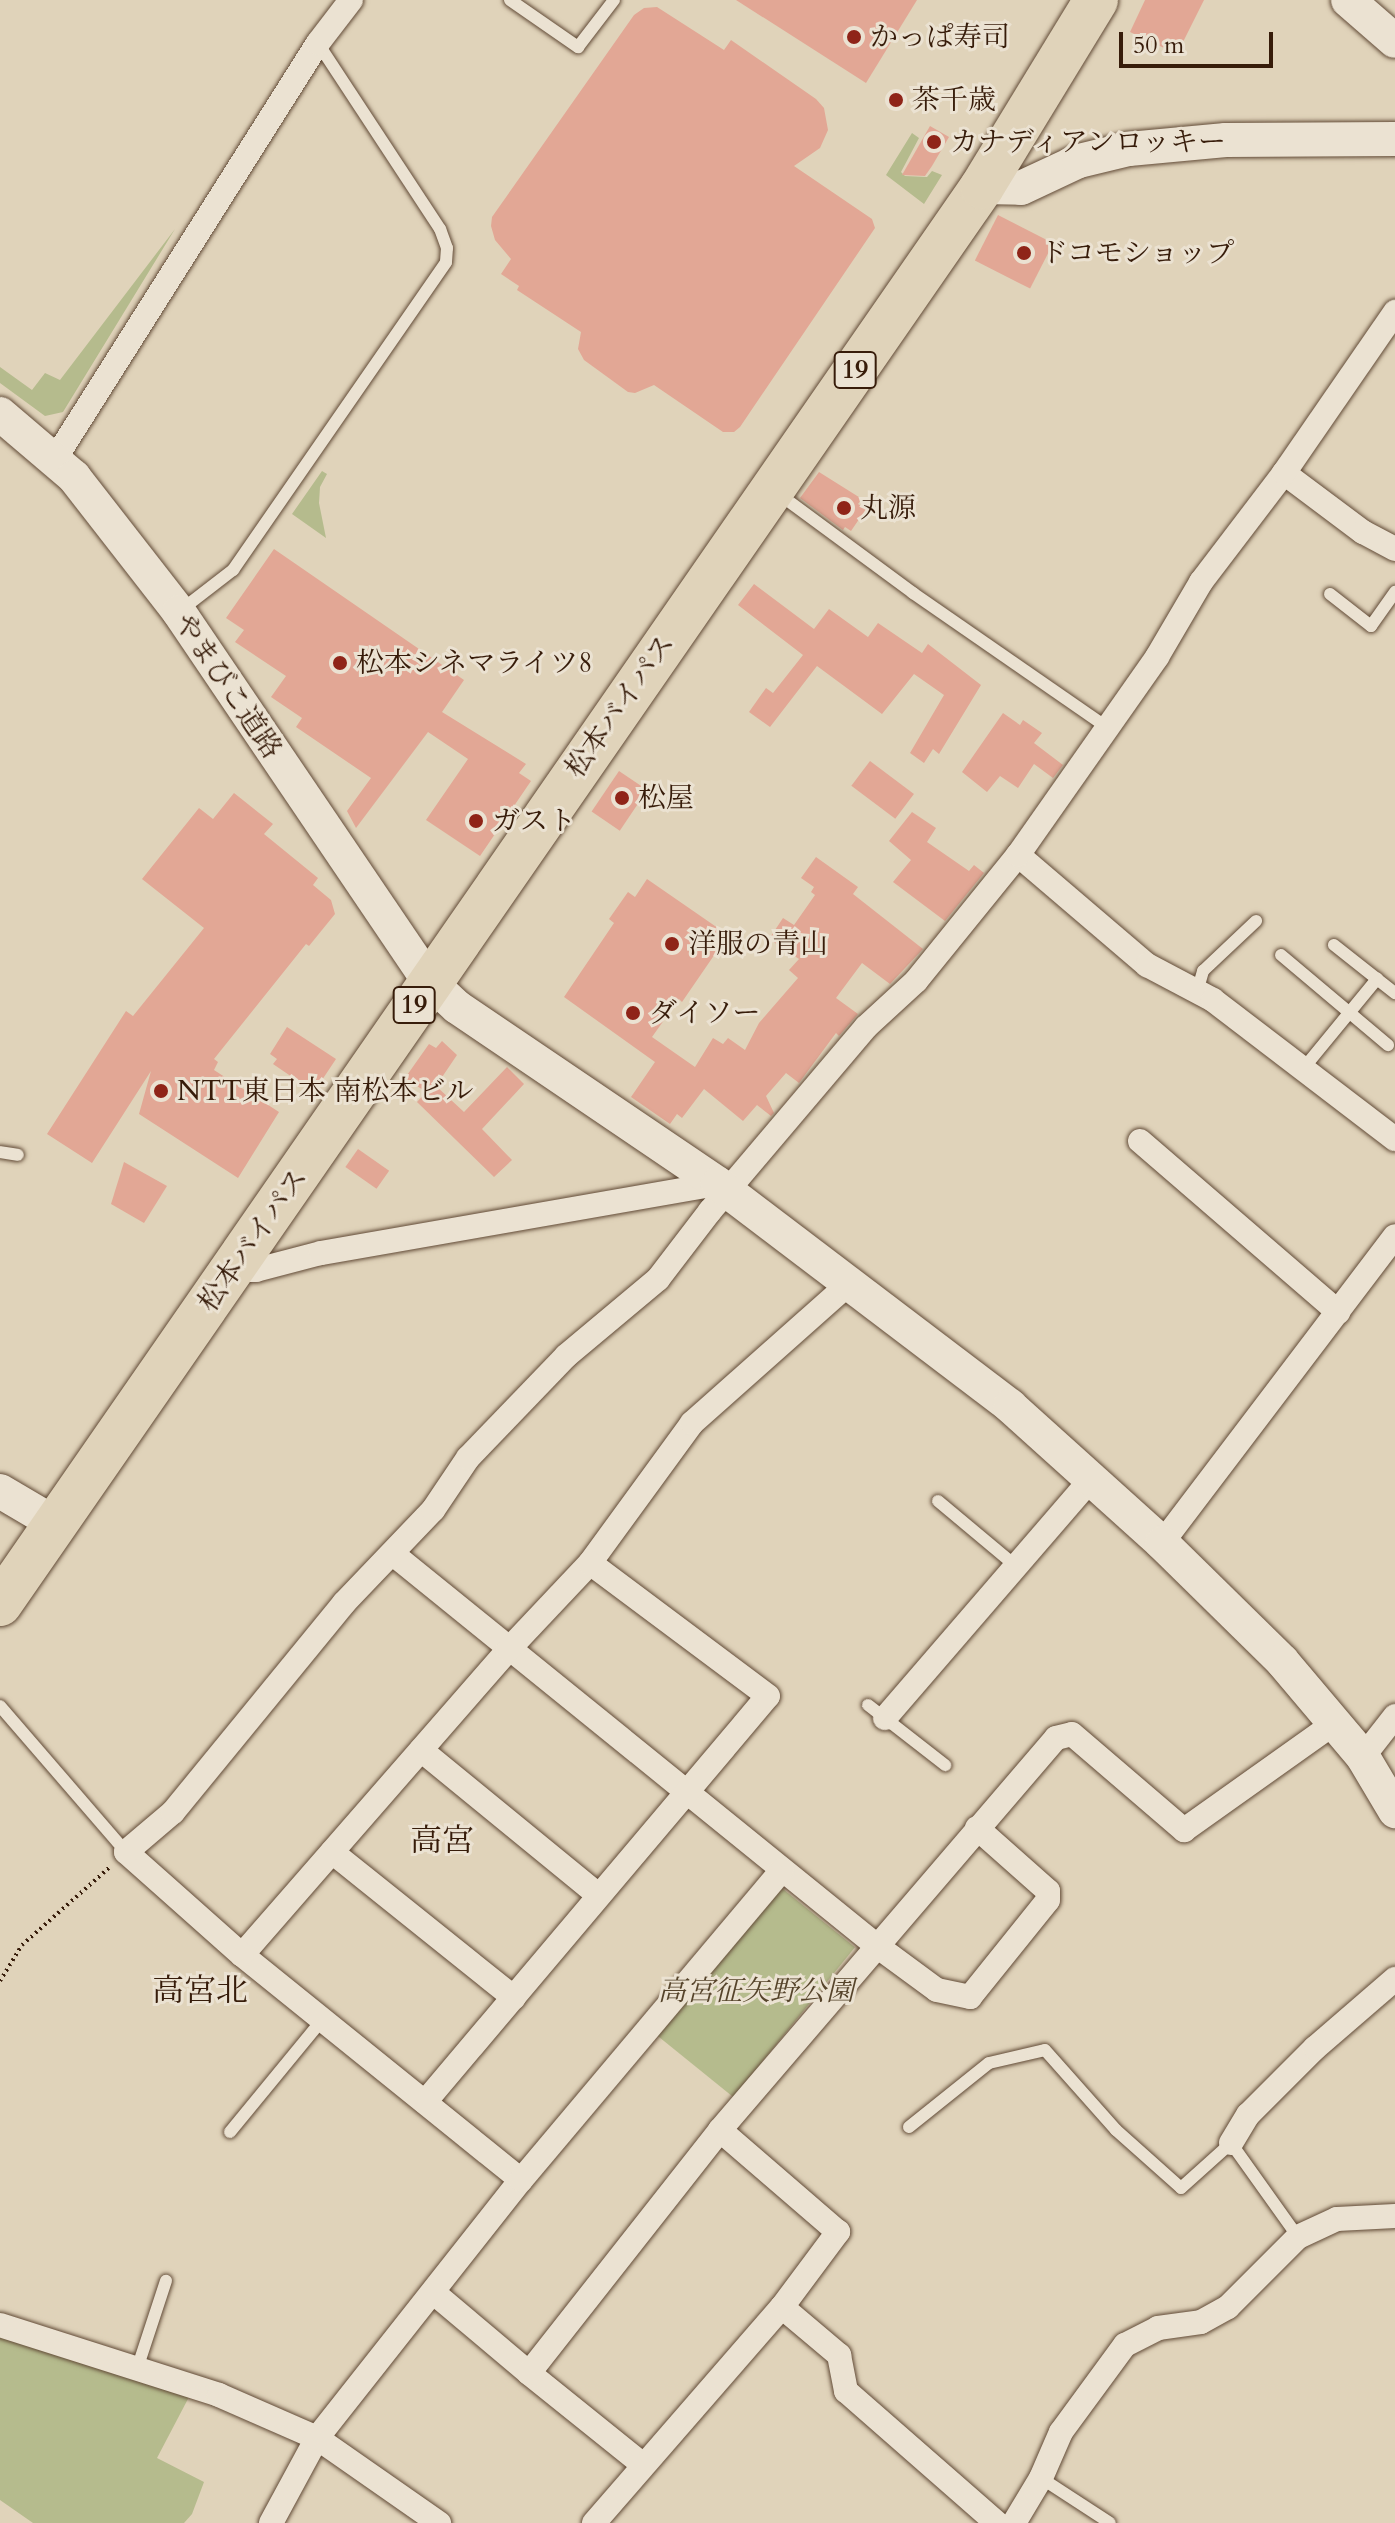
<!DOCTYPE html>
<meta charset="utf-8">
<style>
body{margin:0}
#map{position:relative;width:1395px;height:2523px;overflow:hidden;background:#e0d3ba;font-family:Cardo,"Noto Serif JP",serif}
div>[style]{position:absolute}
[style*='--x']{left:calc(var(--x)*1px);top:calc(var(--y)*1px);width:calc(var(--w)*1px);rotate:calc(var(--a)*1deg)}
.green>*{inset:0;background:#b5bb8d;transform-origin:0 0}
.building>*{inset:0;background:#e2a795;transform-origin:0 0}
.path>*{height:4px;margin-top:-2px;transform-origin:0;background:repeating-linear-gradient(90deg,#371c0a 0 2px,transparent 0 6px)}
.roads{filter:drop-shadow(0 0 2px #614a36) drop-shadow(0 0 2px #614a36)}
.lane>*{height:12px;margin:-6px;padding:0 6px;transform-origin:6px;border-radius:6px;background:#ebe2d2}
.street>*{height:24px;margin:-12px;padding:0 12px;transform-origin:12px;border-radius:12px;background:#ebe2d2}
.secondary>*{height:34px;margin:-17px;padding:0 17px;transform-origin:17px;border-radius:17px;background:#ebe2d2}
.highway>*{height:44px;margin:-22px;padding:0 22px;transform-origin:22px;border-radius:22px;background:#e0d3ba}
.dots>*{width:22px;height:22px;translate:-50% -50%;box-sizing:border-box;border:4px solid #ebe2d2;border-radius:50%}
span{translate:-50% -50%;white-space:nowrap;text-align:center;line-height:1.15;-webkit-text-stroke:6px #ebe2d2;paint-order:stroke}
.shield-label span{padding:2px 6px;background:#ebe2d2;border:2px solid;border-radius:6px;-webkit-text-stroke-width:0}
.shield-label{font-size:26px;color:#371c0a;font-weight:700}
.poi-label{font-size:28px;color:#371c0a}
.left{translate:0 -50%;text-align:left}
.street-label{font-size:28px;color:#371c0a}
.park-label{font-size:28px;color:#56442b;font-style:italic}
.quarter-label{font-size:32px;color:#371c0a}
.scale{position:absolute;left:1119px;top:32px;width:154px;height:36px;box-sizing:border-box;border:4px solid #371c0a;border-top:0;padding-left:10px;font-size:24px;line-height:28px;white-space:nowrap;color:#371c0a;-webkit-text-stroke:6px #ebe2d2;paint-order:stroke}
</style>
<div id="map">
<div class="green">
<div style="clip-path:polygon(912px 133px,919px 138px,901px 172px,905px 176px,927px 177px,932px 171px,942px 175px,924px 204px,886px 175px)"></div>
<div style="clip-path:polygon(175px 229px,63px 412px,45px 416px,0 383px,0 367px,32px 390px,45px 373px,60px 380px)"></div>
<div style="clip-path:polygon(322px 471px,327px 474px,320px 487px,319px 503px,326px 538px,292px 514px)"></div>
<div style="left:778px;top:1885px;width:99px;height:193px;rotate:39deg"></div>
<div style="clip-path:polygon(0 2335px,189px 2397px,157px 2458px,204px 2482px,192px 2514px,184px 2523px,33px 2523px,0 2500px)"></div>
</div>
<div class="building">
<div style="clip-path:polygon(736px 0,917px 0,866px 83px)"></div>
<div style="clip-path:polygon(1145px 0,1204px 0,1177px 54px,1130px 32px)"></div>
<div style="clip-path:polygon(657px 7px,724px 50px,731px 40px,816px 99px,824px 108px,828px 130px,820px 148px,794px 166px,872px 219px,875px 228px,740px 427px,734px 432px,723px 432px,654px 385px,635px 393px,628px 392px,584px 360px,578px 349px,581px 332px,517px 290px,519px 286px,501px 274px,511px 259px,495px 240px,491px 226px,492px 217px,634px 15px,644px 8px)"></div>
<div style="clip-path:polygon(930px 126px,949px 137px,932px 166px,925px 176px,902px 175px)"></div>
<div style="left:998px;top:215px;width:62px;height:51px;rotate:27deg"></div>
<div style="clip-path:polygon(819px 472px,862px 499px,858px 504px,866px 509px,851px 531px,845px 527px,843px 530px,800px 498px)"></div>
<div style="clip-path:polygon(274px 549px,464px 680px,442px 712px,526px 764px,519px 773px,531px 781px,480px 856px,426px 820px,468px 759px,428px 732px,356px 828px,347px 811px,371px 778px,296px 727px,302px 718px,271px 697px,286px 676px,235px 642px,244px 630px,226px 618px)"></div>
<div style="clip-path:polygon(754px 584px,814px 629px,829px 609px,868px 637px,878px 623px,922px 653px,928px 644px,981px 685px,939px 754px,933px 749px,924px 763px,910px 753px,944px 695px,914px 674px,882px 714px,817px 666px,770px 727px,749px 712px,766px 688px,773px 693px,803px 655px,738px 605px)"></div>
<div style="clip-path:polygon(1003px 713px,1020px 725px,1023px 720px,1042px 733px,1034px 743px,1063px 765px,1053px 778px,1034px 764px,1018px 788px,1000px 776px,987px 792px,962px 772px)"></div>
<div style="left:870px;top:761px;width:55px;height:31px;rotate:37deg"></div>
<div style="left:619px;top:771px;width:34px;height:49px;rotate:34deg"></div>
<div style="clip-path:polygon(234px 793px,273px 824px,264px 834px,318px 878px,313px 885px,331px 900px,335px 914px,309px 946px,306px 944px,214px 1059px,218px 1062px,214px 1070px,279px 1112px,238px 1178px,139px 1114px,151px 1071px,92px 1163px,47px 1134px,126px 1011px,133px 1016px,204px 928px,142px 879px,199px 808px,213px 819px)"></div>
<div style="clip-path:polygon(912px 812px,936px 828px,927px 842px,969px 871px,974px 865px,984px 873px,945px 921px,893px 882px,911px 860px,889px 841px)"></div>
<div style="clip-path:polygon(816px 857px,858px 887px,853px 894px,923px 949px,890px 984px,862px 963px,836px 998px,858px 1014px,839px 1036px,836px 1033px,799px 1083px,786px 1073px,766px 1096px,774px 1113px,771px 1116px,757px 1105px,743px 1121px,704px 1089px,682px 1118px,677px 1114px,670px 1124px,631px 1097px,655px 1062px,564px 997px,614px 923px,609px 919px,628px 892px,635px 897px,647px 879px,728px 935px,682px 1002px,679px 999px,652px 1037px,695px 1067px,713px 1038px,723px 1044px,728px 1038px,745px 1050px,759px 1023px,798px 978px,789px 970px,799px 959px,769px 939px,783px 918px,794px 925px,815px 895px,811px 892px,814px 887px,801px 878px)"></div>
<div style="clip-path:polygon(287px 1027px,336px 1059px,314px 1092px,273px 1064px,277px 1059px,270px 1054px)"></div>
<div style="clip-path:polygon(442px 1041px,457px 1055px,436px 1086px,464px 1112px,507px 1067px,524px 1084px,482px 1129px,512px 1160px,494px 1177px,417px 1102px,426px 1092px,405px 1078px,429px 1044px,436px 1048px)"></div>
<div style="left:358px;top:1149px;width:38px;height:22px;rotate:35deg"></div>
<div style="clip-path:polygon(124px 1162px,167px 1186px,144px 1223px,111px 1204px)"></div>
</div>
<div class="path">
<div style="--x:0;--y:1981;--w:42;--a:-58.6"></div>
<div style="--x:22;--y:1945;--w:119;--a:-41.6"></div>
</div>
<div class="roads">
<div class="lane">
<div style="--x:510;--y:0;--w:83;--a:34.7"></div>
<div style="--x:578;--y:47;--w:59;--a:-52.5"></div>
<div style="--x:791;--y:503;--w:152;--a:36.4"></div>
<div style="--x:913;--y:593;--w:234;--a:34.7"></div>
<div style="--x:1330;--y:594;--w:52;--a:38"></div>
<div style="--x:1371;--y:626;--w:42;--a:-54.8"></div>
<div style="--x:181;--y:610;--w:66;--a:-37.6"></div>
<div style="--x:233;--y:570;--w:374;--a:-55.3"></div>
<div style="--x:446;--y:262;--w:14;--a:-86"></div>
<div style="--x:447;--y:248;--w:20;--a:-110"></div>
<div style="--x:440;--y:229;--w:222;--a:-123.3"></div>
<div style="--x:1281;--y:955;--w:140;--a:40.1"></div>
<div style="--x:1377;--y:979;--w:23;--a:38"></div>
<div style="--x:1197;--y:992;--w:22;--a:-74"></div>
<div style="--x:1203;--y:971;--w:73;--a:-43.3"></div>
<div style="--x:1303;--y:1069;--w:117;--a:-50.6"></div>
<div style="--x:1377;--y:979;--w:55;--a:-141.7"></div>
<div style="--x:0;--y:1152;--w:18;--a:9"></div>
<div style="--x:938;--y:1501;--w:103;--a:39.9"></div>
<div style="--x:868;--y:1705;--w:98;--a:37.9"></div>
<div style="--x:0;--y:1706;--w:193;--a:49.2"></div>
<div style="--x:909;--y:2127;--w:102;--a:-38.7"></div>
<div style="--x:989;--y:2063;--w:57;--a:-13.1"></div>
<div style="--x:1045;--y:2050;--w:107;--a:48.4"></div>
<div style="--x:1116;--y:2130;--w:87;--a:41.7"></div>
<div style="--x:1181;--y:2188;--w:67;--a:-42"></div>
<div style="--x:1231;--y:2143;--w:115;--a:54.5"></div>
<div style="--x:230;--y:2132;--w:145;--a:-50.6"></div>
<div style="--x:137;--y:2369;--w:93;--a:-71.8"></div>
<div style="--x:1041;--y:2478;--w:82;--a:33.1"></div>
</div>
<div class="street">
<div style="--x:55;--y:459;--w:492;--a:-57.7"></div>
<div style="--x:318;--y:43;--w:54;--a:-52.5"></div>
<div style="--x:1284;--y:473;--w:99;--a:36.8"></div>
<div style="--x:1363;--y:532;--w:36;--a:28"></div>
<div style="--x:1018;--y:855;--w:170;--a:40.5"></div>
<div style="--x:1147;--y:965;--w:75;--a:27.9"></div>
<div style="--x:1213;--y:1000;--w:229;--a:37.4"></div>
<div style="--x:1140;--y:1141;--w:262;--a:40.8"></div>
<div style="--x:232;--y:1270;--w:24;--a:0"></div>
<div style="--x:256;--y:1270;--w:67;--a:-14.7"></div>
<div style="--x:321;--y:1253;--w:403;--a:-9.9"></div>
<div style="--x:1162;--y:1543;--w:385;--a:-52.8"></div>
<div style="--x:393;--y:1554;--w:623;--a:39"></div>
<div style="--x:877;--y:1946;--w:74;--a:36.3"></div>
<div style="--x:937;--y:1990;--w:34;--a:12"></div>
<div style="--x:970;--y:1997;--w:124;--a:-51.2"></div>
<div style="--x:1048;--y:1900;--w:9;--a:-90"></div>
<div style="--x:1048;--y:1891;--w:95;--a:-138.4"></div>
<div style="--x:885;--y:1718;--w:317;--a:-49.2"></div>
<div style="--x:421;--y:1750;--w:229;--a:39.3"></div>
<div style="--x:1363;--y:1757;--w:52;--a:-52"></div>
<div style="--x:332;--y:1852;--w:233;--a:38.7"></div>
<div style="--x:242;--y:1955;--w:405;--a:-48.9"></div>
<div style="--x:508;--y:1650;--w:120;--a:-46.7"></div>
<div style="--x:590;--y:1563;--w:173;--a:-53.9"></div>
<div style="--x:692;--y:1423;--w:213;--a:-41.6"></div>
<div style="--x:425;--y:2102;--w:531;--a:-49.81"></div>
<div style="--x:768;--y:1696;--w:222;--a:-143.2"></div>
<div style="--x:1231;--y:2143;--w:33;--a:-59"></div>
<div style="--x:1248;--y:2115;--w:95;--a:-45"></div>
<div style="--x:1315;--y:2048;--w:106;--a:-40.8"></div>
<div style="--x:521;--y:2180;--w:358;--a:-141.1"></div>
<div style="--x:242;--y:1955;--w:155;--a:-138.4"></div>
<div style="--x:126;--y:1852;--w:62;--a:-40.4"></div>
<div style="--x:173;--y:1812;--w:270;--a:-50.7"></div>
<div style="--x:344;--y:1603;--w:129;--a:-46.3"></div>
<div style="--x:433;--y:1510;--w:63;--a:-56.1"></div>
<div style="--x:468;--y:1458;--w:141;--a:-46.1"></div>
<div style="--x:566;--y:1356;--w:120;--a:-39.9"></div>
<div style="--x:658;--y:1279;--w:86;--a:-52.6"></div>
<div style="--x:710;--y:1211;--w:241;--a:-49.7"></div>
<div style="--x:866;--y:1027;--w:68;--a:-42.6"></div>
<div style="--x:916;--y:981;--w:162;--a:-51"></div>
<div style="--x:1018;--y:855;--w:242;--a:-54.9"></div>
<div style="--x:1157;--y:657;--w:87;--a:-59.6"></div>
<div style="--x:1201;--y:582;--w:137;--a:-52.7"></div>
<div style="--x:1284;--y:473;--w:196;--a:-55.4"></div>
<div style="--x:434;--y:2293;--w:124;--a:40.1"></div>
<div style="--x:782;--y:2307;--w:75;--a:40.1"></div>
<div style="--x:839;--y:2355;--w:37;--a:79"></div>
<div style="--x:846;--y:2391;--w:201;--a:41.2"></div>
<div style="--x:0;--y:2325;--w:230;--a:17.7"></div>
<div style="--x:219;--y:2395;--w:107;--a:23.7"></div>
<div style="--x:317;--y:2438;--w:149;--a:34.9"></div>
<div style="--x:642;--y:2464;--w:145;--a:-141.2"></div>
<div style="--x:529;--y:2373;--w:309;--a:-51.8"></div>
<div style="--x:720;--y:2130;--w:516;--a:-49.4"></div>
<div style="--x:1056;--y:1738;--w:16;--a:-14"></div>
<div style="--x:1072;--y:1734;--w:148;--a:40.6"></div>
<div style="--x:1184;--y:1830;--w:186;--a:-35.4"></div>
<div style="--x:271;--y:2523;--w:97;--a:-61.6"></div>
<div style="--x:317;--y:2438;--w:329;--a:-51.7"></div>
<div style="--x:521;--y:2180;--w:405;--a:-49.9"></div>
<div style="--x:594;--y:2523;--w:286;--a:-49"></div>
<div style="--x:782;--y:2307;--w:94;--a:-53.3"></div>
<div style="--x:838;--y:2232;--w:156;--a:-139.2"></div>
<div style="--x:1014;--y:2523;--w:52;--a:-59"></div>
<div style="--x:1041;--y:2478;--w:50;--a:-66.5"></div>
<div style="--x:1061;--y:2432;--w:108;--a:-53.7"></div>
<div style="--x:1125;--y:2345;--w:37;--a:-27"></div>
<div style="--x:1158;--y:2328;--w:43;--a:-7.9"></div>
<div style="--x:1201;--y:2322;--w:31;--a:-29"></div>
<div style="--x:1228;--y:2307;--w:99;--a:-45"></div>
<div style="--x:1298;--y:2237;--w:43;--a:-24.8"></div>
<div style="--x:1337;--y:2219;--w:58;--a:-3"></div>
</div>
<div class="secondary">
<div style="--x:1348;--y:0;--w:62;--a:41.1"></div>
<div style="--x:982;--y:187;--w:39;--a:1"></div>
<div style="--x:1021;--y:188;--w:64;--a:-25"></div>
<div style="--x:1079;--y:161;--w:51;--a:-13.5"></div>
<div style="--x:1129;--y:149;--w:97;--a:-5.3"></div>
<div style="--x:1226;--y:140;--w:169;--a:-0.3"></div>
<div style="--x:0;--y:414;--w:97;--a:40.4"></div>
<div style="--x:74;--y:477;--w:171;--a:52.1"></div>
<div style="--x:179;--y:612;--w:446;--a:55.9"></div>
<div style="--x:429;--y:981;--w:38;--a:43"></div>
<div style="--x:457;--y:1007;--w:315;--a:34.1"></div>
<div style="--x:718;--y:1184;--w:367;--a:37.2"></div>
<div style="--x:1010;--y:1406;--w:205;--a:42"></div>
<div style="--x:1162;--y:1543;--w:168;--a:44.5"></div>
<div style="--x:1282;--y:1661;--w:126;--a:49.8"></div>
<div style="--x:1363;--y:1757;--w:63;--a:59.3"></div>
<div style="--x:0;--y:1491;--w:65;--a:30.5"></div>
</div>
<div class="highway">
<div style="--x:0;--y:1604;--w:1724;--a:-55.28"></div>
<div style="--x:982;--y:187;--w:219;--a:-58.6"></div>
</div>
</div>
<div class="dots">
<div style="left:854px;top:37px;background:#8f2418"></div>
<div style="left:896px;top:100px;background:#8f2418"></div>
<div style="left:934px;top:142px;background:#8f2418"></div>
<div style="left:1024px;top:253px;background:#8f2418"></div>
<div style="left:844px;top:508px;background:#8f2418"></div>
<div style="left:340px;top:663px;background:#8f2418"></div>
<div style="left:622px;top:798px;background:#8f2418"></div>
<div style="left:476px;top:821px;background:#8f2418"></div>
<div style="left:672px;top:944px;background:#8f2418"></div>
<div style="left:633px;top:1013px;background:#8f2418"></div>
<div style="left:161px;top:1091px;background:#8f2418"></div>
</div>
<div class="shield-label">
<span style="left:855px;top:370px">19</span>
<span style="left:414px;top:1005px">19</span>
</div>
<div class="poi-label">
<span class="left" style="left:870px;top:37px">かっぱ寿司</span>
<span class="left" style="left:912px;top:100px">茶千歳</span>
<span class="left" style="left:950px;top:142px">カナディアンロッキー</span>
<span class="left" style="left:1040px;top:253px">ドコモショップ</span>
<span class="left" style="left:860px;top:508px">丸源</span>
<span class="left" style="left:356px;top:663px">松本シネマライツ8</span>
<span class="left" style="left:638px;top:798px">松屋</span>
<span class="left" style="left:492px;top:821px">ガスト</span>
<span class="left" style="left:688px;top:944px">洋服の青山</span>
<span class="left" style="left:649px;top:1013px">ダイソー</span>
<span class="left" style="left:177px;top:1091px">NTT東日本 南松本ビル</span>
</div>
<div class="street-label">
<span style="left:228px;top:686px;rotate:56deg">やまびこ道路</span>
<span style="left:620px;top:706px;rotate:-55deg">松本バイパス</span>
<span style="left:253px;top:1240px;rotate:-55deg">松本バイパス</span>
</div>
<div class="park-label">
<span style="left:756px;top:1991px">高宮征矢野公園</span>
</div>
<div class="quarter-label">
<span style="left:442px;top:1841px">高宮</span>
<span style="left:200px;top:1991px">高宮北</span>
</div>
<div class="scale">50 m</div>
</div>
